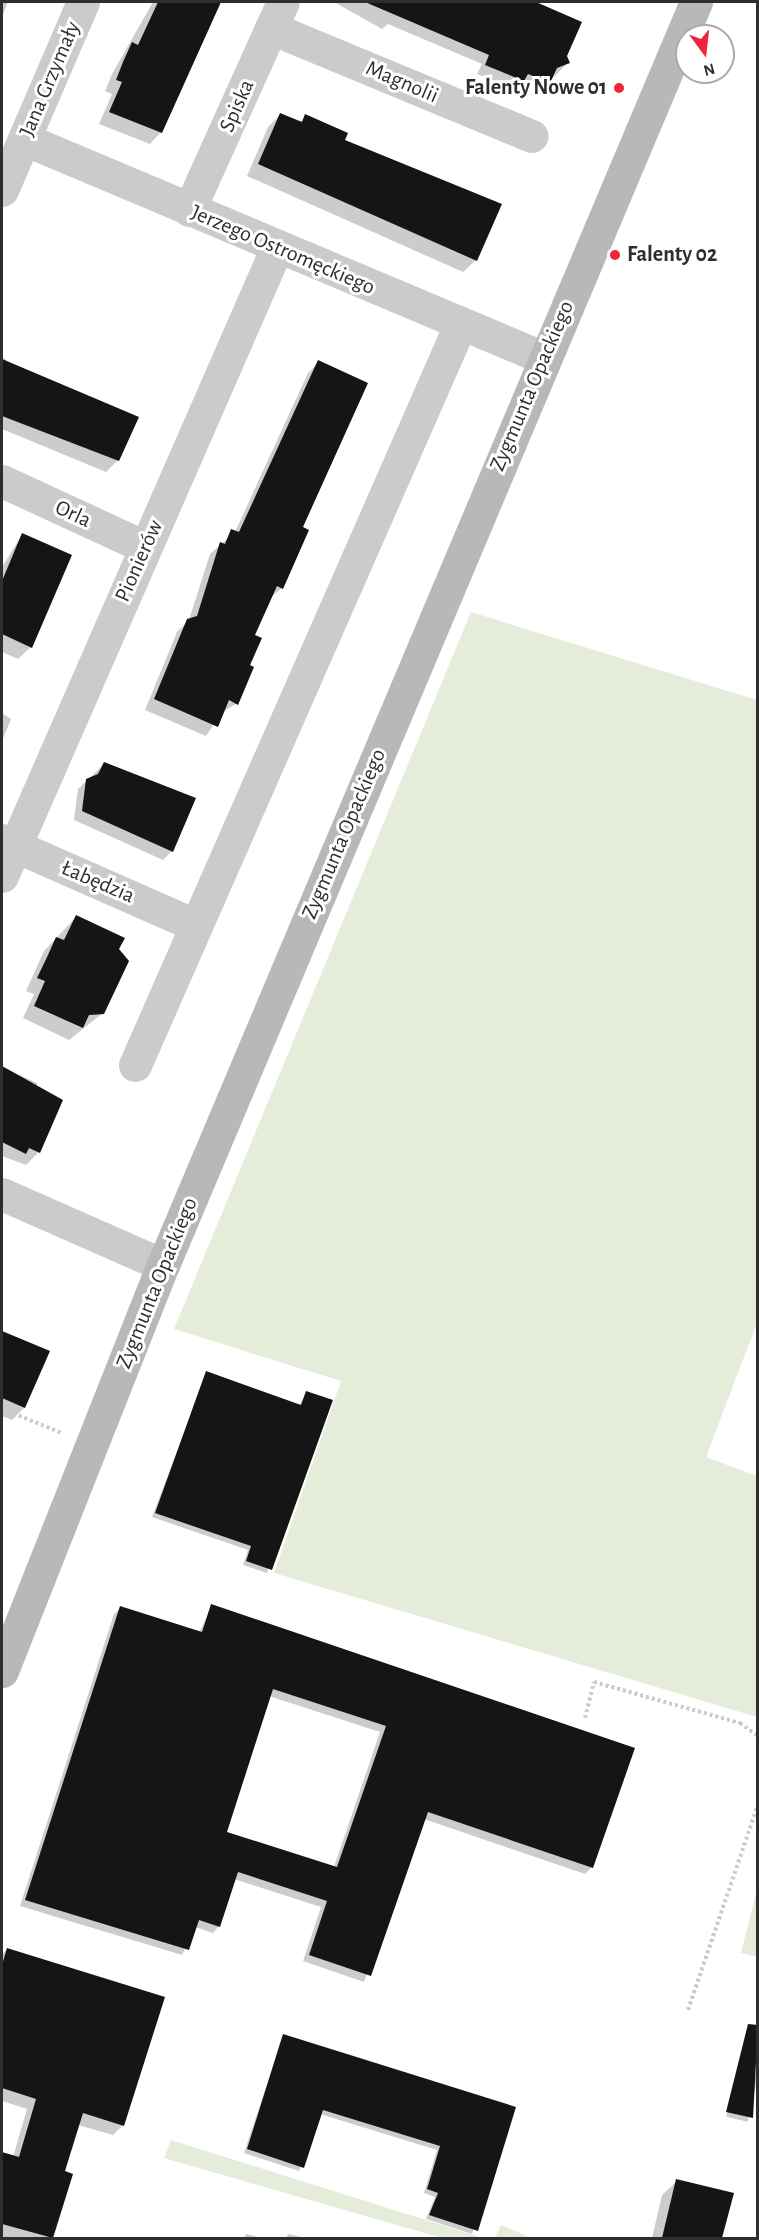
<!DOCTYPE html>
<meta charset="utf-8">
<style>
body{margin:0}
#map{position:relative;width:759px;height:2240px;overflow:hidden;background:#fff;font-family:"Alegreya Sans",sans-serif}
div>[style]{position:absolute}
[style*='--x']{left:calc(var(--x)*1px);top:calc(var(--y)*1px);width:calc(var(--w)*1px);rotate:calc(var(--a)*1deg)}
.green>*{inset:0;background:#e5ecda}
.shadow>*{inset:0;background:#0003;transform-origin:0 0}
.building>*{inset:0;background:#151515}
.path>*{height:4px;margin-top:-2px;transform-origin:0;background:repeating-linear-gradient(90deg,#cbcbcb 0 3px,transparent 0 6px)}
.street>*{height:33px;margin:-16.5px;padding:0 16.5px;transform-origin:16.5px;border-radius:16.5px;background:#cbcbcb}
.secondary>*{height:33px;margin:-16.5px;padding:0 16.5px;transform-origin:16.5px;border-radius:16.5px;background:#b8b8b8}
.dots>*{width:16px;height:16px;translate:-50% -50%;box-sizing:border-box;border:3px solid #fff;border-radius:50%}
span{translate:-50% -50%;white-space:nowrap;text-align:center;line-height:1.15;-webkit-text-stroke:6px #fff;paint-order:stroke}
.street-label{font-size:22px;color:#2e2e2e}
.poi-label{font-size:22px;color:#2e2e2e;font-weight:700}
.right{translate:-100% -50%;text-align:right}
.left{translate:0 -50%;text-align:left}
.frame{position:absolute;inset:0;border:3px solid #2e2e2e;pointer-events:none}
.north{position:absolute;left:675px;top:24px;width:60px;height:60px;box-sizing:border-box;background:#fff;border:2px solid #ababab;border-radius:50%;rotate:165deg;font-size:16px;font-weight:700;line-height:24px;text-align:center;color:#2e2e2e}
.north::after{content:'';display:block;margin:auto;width:21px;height:27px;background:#ef253d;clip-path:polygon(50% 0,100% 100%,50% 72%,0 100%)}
</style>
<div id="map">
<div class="green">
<div style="clip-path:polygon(471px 612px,757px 700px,757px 1323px,706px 1457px,757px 1476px,757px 1717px,274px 1573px,341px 1381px,174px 1329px)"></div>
<div style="clip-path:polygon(757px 1889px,757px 1957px,741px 1953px)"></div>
<div style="clip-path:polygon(171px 2140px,483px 2238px,442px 2238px,164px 2158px)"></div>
<div style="clip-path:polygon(501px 2225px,532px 2238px,495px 2238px)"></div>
</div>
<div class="shadow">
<div style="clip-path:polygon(2px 2px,8px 2px,2px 17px)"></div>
<div style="clip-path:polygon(153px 2px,218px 2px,161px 132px,150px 144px,99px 124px,112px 94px,105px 91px,112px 74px)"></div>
<div style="clip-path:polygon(334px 2px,435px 2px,431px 11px,458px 2px,530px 2px,580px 23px,565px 56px,568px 62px,560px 71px,540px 90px,520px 82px,514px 89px,477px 74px,482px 64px,388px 24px,382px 29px)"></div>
<div style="clip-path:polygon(280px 115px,299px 123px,306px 116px,343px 141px,476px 260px,463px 272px,247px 176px,268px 127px)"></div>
<div style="clip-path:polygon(2px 357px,14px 366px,118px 460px,106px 472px,2px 429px)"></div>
<div style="clip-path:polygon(319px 362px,301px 528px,282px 588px,270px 598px,254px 636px,260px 639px,236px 704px,222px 712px,206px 736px,145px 710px,177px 632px,189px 620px,210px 554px,235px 532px,308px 373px)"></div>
<div style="clip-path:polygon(22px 535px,31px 647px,18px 659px,2px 652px,2px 567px)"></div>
<div style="clip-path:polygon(2px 713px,11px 719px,2px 741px)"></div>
<div style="clip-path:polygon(104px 764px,172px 851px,163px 860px,74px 820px,78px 789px)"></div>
<div style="clip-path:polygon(76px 917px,118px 949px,103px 1013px,69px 1040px,23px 1018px,34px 994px,26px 991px,44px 951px)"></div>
<div style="clip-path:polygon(2px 1067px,37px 1083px,39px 1152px,26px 1165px,2px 1156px)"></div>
<div style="clip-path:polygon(2px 1333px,48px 1352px,24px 1408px,12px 1420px,2px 1416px)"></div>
<div style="clip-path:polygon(207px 1373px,299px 1406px,307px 1392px,267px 1573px,243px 1565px,248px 1550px,152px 1517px)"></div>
<div style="clip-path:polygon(evenodd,212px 1606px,592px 1867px,585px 1874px,424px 1819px,364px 1982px,303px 1961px,321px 1907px,234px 1879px,219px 1926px,213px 1933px,195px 1927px,182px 1955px,20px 1906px,114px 1614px,121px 1608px,199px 1633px,212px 1606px,269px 1696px,380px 1732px,334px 1867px,225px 1833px,269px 1696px)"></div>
<div style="clip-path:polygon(7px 1949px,123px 2125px,113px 2135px,78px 2125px,63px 2172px,71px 2175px,51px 2238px,2px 2237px,2px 2153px,13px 2157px,27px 2109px,2px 2101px,2px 1955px)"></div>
<div style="clip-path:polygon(283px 2036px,514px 2108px,472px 2234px,426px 2219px,435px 2197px,424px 2193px,437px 2150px,320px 2114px,299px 2171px,244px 2153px)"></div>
<div style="left:737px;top:2070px;width:22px;height:48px;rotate:13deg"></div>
<div style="clip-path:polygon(677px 2181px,721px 2237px,727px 2238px,652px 2238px,662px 2195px)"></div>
<div style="clip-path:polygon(247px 2234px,261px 2238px,243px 2238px)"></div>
<div style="clip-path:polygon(289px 2234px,305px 2238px,285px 2238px)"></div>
</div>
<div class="building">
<div style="clip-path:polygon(158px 2px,221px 2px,162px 133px,109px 112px,122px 82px,116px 80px,123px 62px,132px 42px,138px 45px)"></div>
<div style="clip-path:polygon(365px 2px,536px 2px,582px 22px,567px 56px,570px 63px,557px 68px,550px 83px,528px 74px,524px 81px,485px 65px,489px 55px)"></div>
<div style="clip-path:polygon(280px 113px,302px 122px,305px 114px,348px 133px,345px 140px,502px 204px,477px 261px,258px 164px)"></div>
<div style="clip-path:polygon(2px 359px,139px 417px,119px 461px,2px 416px)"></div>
<div style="clip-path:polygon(318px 360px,368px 383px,303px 527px,309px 530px,283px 589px,277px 586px,255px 635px,262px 638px,250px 665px,254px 667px,238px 705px,229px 700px,218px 727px,154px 699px,187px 619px,197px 616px,220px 542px,225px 544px,231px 529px,239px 532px)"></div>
<div style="clip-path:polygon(22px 533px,72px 555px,32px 648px,2px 634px,2px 581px)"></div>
<div style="clip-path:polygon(104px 762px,196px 798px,173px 852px,82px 811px,86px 779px,98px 774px)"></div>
<div style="clip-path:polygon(76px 915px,125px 938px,119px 949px,129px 961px,104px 1014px,89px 1015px,83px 1028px,34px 1006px,45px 981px,37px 978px,48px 955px,56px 937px,64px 940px)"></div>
<div style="clip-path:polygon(2px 1066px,63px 1100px,40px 1153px,29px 1148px,26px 1154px,2px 1142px)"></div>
<div style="clip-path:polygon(2px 1331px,50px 1351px,25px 1408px,2px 1398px)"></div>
<div style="clip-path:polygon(206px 1371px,301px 1405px,306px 1391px,333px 1400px,272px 1570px,246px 1561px,251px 1546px,155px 1513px)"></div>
<div style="clip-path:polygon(evenodd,211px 1604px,635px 1748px,593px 1868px,428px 1812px,371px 1976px,309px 1955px,327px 1901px,238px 1872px,220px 1927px,199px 1920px,189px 1950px,25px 1900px,120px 1606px,202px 1632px,211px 1604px,273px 1689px,386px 1726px,337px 1867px,227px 1832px,273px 1689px)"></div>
<div style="clip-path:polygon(7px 1948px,165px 1997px,124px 2126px,83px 2113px,65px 2171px,73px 2174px,53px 2238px,2px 2224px,2px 2152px,19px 2157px,36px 2099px,2px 2088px,2px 1965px)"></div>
<div style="clip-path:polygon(748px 2024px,758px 2025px,753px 2118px,726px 2112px)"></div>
<div style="clip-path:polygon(283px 2034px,516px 2107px,478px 2231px,429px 2215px,438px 2193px,427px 2189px,440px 2146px,323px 2110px,304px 2168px,247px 2149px)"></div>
<div style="clip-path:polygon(676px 2179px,734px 2193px,722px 2238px,662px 2238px)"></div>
</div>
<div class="path">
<div style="--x:2;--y:1409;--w:65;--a:21.8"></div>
<div style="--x:585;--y:1718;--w:37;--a:-76"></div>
<div style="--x:594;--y:1682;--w:152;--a:15.7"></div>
<div style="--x:740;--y:1723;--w:22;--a:36"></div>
<div style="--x:688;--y:2010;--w:218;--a:-71.2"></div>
</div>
<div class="street">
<div style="--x:271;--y:28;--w:282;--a:22.5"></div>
<div style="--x:24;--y:139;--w:564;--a:22.84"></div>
<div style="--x:2;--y:190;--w:205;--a:-66.7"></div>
<div style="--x:189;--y:210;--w:228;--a:-65.7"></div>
<div style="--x:2;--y:481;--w:157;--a:24.8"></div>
<div style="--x:2;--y:840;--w:211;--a:23.8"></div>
<div style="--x:2;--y:876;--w:686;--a:-66.38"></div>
<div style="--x:135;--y:1065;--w:808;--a:-66.29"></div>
<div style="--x:2;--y:1194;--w:176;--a:23.8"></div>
</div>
<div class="secondary">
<div style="--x:2;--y:1671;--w:437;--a:-68.4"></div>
<div style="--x:163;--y:1265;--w:1371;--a:-67.12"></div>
</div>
<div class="dots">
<div style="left:619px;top:88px;background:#ef253d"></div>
<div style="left:615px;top:255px;background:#ef253d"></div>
</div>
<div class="street-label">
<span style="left:50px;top:79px;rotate:-67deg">Jana Grzymały</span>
<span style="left:402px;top:82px;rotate:23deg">Magnolii</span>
<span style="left:237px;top:106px;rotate:-66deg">Spiska</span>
<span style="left:283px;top:250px;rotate:23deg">Jerzego Ostromęckiego</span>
<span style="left:532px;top:386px;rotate:-67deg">Zygmunta Opackiego</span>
<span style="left:73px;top:514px;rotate:25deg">Orla</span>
<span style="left:139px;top:561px;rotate:-66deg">Pionierów</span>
<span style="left:344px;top:834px;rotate:-67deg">Zygmunta Opackiego</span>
<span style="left:98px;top:882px;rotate:23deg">Łabędzia</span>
<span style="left:157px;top:1283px;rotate:-68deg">Zygmunta Opackiego</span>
</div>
<div class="poi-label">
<span class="right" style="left:607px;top:88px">Falenty Nowe 01</span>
<span class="left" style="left:627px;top:255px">Falenty 02</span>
</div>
<div class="frame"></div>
<div class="north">N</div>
</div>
